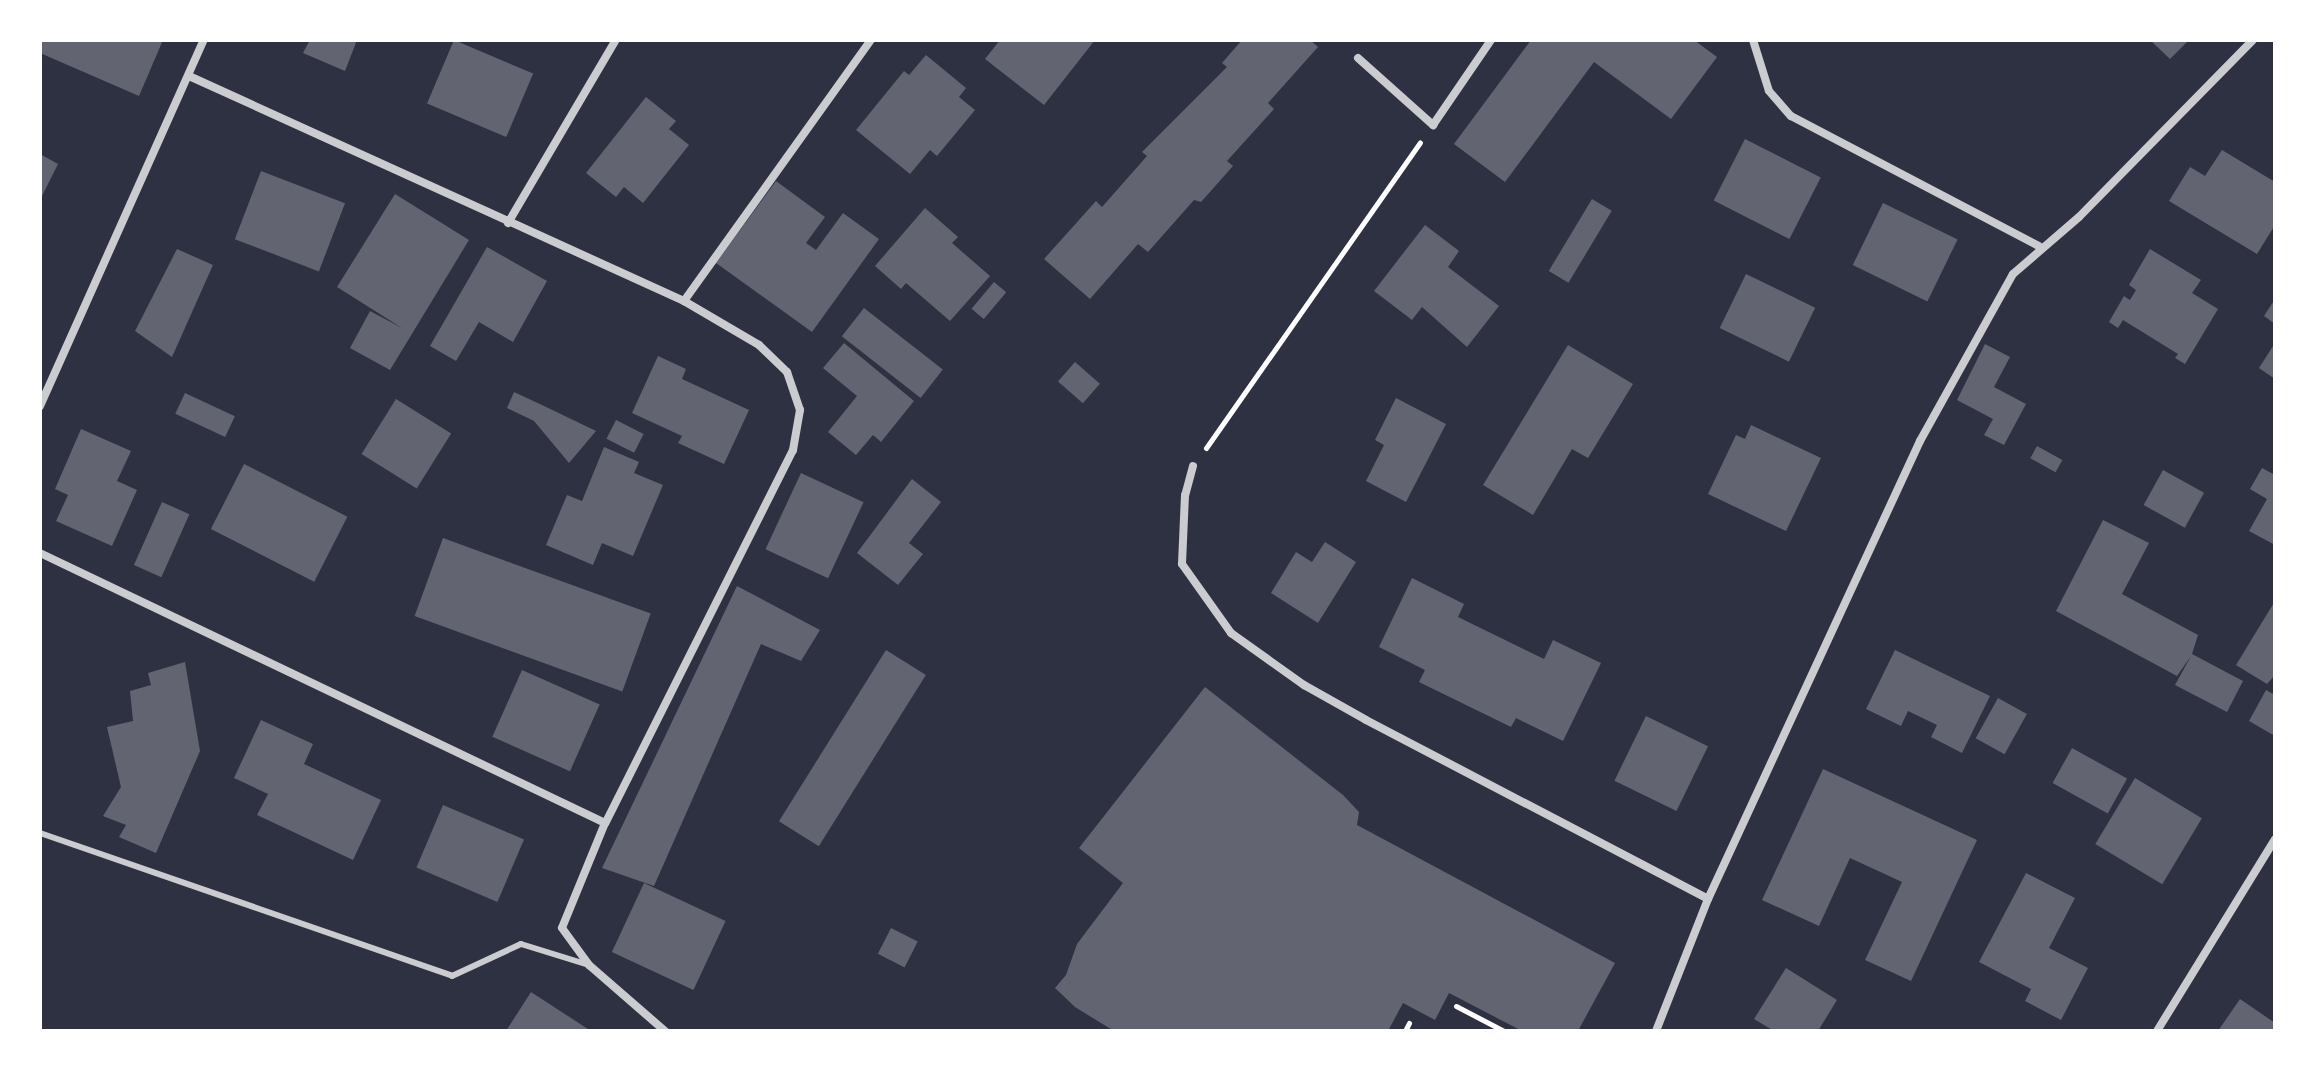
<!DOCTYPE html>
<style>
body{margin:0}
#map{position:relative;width:2315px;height:1071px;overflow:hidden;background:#2d3142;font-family:"Public Sans",sans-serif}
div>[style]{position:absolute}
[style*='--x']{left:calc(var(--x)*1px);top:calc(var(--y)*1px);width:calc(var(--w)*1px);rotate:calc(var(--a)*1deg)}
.building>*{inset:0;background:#626471;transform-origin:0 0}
.path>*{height:5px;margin:-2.5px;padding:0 2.5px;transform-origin:2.5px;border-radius:2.5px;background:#fff}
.service>*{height:6px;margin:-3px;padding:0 3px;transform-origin:3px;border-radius:3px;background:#caccd0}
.minor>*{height:8px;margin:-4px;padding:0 4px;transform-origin:4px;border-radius:4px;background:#caccd0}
span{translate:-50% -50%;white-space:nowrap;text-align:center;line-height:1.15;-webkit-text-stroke:7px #fff;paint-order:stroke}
.frame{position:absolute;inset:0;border:42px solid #fff;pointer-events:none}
</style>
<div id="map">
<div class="building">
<div style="clip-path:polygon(40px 40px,163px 40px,139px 96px,40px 53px)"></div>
<div style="clip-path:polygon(310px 40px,357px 40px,345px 71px,303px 53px)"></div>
<div style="left:454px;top:40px;width:86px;height:69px;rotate:23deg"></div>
<div style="clip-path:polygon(1000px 40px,1095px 40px,1044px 105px,985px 59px)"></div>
<div style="clip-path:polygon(1242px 40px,1310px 40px,1318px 47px,1268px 103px,1274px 109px,1227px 161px,1233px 166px,1201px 202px,1194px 200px,1148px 252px,1138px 244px,1090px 299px,1044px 259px,1096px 201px,1102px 207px,1147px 156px,1142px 152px,1227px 67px,1222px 63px)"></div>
<div style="clip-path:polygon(1531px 40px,1694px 40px,1717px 57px,1671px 119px,1594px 62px,1505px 182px,1454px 144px)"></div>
<div style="clip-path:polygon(2150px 40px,2189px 40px,2170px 59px)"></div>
<div style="clip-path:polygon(926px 55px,966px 88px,959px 97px,975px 110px,937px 156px,930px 150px,910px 174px,856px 130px,904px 71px,909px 75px)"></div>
<div style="clip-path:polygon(646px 97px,676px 121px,669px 129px,689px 145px,643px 203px,624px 187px,616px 197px,586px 173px)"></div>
<div style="left:1745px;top:139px;width:85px;height:69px;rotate:27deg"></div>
<div style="clip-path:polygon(2222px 150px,2275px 182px,2275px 225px,2257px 254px,2169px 201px,2190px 167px,2205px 176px)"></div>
<div style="clip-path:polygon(40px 154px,58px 164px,40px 200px)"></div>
<div style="left:261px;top:171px;width:90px;height:73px;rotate:21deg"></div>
<div style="clip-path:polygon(776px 181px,825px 217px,806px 243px,816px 250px,843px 213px,879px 239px,812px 332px,716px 263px)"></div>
<div style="clip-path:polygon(395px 194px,469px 240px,390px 370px,350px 348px,370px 311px,402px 328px,337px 287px)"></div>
<div style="left:1592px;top:199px;width:23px;height:84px;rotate:31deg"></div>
<div style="left:1883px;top:203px;width:83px;height:69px;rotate:26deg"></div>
<div style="clip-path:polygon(925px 208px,958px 237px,952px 243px,990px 276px,950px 321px,906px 283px,901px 289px,875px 266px)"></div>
<div style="clip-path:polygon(1425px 225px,1459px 251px,1448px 267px,1499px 306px,1467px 347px,1422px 307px,1412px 320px,1374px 291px)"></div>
<div style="clip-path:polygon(487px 247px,547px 281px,513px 342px,479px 322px,456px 361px,430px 346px)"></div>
<div style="clip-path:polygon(177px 249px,213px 265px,172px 357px,135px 331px)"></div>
<div style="clip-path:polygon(2150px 249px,2201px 280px,2192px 293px,2218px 309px,2185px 364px,2175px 358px,2178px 354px,2123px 320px,2118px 328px,2109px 322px,2124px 296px,2130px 300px,2136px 290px,2129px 285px)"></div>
<div style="left:1746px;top:274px;width:77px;height:60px;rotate:26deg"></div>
<div style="left:994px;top:282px;width:16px;height:35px;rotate:40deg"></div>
<div style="clip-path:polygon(2275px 299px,2275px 324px,2264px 316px)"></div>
<div style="left:864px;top:308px;width:100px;height:36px;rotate:38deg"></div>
<div style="clip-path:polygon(844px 343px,914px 401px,881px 442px,873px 435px,856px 455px,828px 432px,857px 396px,823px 368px)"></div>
<div style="clip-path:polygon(2275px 343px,2275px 379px,2259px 368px)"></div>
<div style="clip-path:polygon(1985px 344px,2010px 357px,1994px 387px,2026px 404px,2004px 445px,1984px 435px,1993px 419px,1957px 400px)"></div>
<div style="clip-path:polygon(1568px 345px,1633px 384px,1588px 458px,1572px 449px,1533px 515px,1483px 485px)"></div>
<div style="clip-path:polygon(658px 356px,686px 369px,682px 379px,749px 410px,724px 464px,678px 443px,682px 436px,632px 413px)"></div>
<div style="left:1075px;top:362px;width:33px;height:26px;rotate:41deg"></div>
<div style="clip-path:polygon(514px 392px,542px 405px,596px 431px,569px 463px,534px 421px,507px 408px)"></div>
<div style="left:185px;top:393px;width:55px;height:23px;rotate:25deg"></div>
<div style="clip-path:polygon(1396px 398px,1446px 424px,1406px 502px,1366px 481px,1384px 445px,1375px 440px)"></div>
<div style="left:396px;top:399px;width:65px;height:65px;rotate:32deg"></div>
<div style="left:616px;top:420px;width:31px;height:21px;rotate:27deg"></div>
<div style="clip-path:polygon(1751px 425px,1821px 458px,1786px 531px,1708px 494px,1736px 435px,1745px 439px)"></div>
<div style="clip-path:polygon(81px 429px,131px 451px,117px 481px,137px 490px,112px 546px,56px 521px,68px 495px,55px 489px)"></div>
<div style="left:2037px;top:446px;width:29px;height:14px;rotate:29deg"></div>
<div style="clip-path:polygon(604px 447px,639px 462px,634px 473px,663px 485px,633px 556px,602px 543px,593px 565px,546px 545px,567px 495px,582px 501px)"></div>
<div style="left:244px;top:464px;width:116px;height:73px;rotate:27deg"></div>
<div style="clip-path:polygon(2262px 468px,2275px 475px,2275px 545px,2249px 531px,2267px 499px,2250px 489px)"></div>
<div style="left:2163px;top:470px;width:47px;height:40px;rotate:29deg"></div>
<div style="left:801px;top:473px;width:69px;height:84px;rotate:25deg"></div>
<div style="clip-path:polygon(912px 479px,941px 502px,909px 543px,923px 554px,898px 585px,857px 553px)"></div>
<div style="left:162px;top:502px;width:30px;height:69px;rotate:24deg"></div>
<div style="clip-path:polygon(2103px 520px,2149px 543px,2122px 594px,2198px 635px,2192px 654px,2243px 681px,2227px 712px,2175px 685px,2191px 656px,2177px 676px,2056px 611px)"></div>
<div style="left:443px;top:538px;width:221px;height:83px;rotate:20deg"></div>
<div style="clip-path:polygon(1325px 542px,1356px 562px,1318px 623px,1271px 593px,1296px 552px,1312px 562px)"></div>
<div style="clip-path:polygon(1412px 578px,1464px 604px,1458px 617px,1544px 659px,1553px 640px,1601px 663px,1563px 741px,1516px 718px,1511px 727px,1419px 682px,1425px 670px,1379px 647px)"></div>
<div style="clip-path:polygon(737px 586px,820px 630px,801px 661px,761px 644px,654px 886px,602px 868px)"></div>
<div style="clip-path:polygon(2275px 601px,2275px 675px,2267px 684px,2236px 665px)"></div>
<div style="left:886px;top:650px;width:47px;height:202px;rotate:32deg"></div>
<div style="clip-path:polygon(1895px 650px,1990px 696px,1962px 753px,1931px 737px,1937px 725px,1908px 711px,1901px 726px,1866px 709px)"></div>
<div style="clip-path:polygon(185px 662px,200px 751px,156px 853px,119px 837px,126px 825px,103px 816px,121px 787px,107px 727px,133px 721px,130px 691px,151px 685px,148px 673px)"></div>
<div style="left:522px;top:670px;width:85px;height:73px;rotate:24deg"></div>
<div style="clip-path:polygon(1205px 687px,1343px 795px,1359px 812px,1357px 825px,1615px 963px,1578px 1031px,1522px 1031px,1449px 993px,1435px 1020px,1403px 1003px,1388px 1031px,1114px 1031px,1075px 1007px,1055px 988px,1066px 975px,1077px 944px,1123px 883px,1079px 848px)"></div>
<div style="clip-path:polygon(2266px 690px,2275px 695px,2275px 736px,2249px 721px)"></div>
<div style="left:1998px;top:698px;width:33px;height:46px;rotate:29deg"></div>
<div style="left:1646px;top:716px;width:69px;height:72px;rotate:26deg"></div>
<div style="clip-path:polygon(261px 720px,313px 744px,304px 764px,381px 800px,353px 860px,257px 815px,268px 794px,234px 778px)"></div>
<div style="left:2072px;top:748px;width:63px;height:40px;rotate:29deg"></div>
<div style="clip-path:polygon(1823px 769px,1977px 840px,1911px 981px,1865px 960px,1902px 882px,1850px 858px,1819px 926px,1762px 900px)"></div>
<div style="left:2135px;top:778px;width:78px;height:77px;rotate:31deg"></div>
<div style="left:443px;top:805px;width:88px;height:68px;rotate:23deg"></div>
<div style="clip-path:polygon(2026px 873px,2075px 898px,2049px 948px,2088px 968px,2061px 1020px,2025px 1001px,2031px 989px,1979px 962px)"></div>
<div style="left:644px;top:883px;width:90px;height:76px;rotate:25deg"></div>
<div style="left:891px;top:928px;width:30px;height:29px;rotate:27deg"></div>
<div style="clip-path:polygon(1786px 968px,1837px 1000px,1818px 1031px,1774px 1031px,1754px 1019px)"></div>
<div style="clip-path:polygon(531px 992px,591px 1031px,506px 1031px)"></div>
<div style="clip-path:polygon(2240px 999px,2275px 1023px,2275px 1031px,2218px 1031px)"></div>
</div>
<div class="path">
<div style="--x:1206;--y:448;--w:373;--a:-55"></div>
<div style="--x:1456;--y:1006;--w:54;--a:27.5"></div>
<div style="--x:1405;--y:1031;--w:9;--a:-63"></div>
</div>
<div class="service">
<div style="--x:40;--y:833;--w:436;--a:19.1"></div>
<div style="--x:452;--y:976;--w:76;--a:-24.9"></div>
<div style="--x:521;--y:944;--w:71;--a:17.2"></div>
</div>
<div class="minor">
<div style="--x:1753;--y:40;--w:53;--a:72.6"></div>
<div style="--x:1769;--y:91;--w:33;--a:49"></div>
<div style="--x:1791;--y:116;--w:280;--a:27.7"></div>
<div style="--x:1358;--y:58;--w:101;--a:41.8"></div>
<div style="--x:1433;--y:125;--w:103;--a:-55.7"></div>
<div style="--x:189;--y:76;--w:544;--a:24.44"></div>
<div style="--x:684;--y:301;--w:87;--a:30.4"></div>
<div style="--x:759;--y:345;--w:39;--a:44"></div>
<div style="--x:787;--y:372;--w:40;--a:71.1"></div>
<div style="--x:800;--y:410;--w:41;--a:99.9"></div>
<div style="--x:793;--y:450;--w:418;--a:116.7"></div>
<div style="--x:605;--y:823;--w:113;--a:112.3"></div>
<div style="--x:562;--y:928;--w:46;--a:53.9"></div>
<div style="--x:589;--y:965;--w:101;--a:41"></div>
<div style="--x:508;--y:223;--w:212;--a:-59.5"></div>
<div style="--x:684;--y:301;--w:321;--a:-54.4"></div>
<div style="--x:40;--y:406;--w:401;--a:-65.9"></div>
<div style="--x:1193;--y:466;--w:30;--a:105"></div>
<div style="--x:1185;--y:495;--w:69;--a:92.5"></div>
<div style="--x:1182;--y:564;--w:85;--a:54.6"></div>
<div style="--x:1231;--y:633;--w:90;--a:35.5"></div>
<div style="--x:1304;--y:685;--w:71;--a:29.4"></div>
<div style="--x:1366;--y:720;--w:386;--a:27.6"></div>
<div style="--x:40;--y:553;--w:626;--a:25.54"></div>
<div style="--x:1656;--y:1031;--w:142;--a:-68.5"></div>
<div style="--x:1708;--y:899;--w:505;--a:-65.16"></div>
<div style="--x:1920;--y:441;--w:191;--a:-60.9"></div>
<div style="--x:2013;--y:274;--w:87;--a:-40.8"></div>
<div style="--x:2079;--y:217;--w:248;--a:-45.5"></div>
<div style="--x:2157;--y:1031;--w:225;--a:-58.4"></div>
</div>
<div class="frame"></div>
</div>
